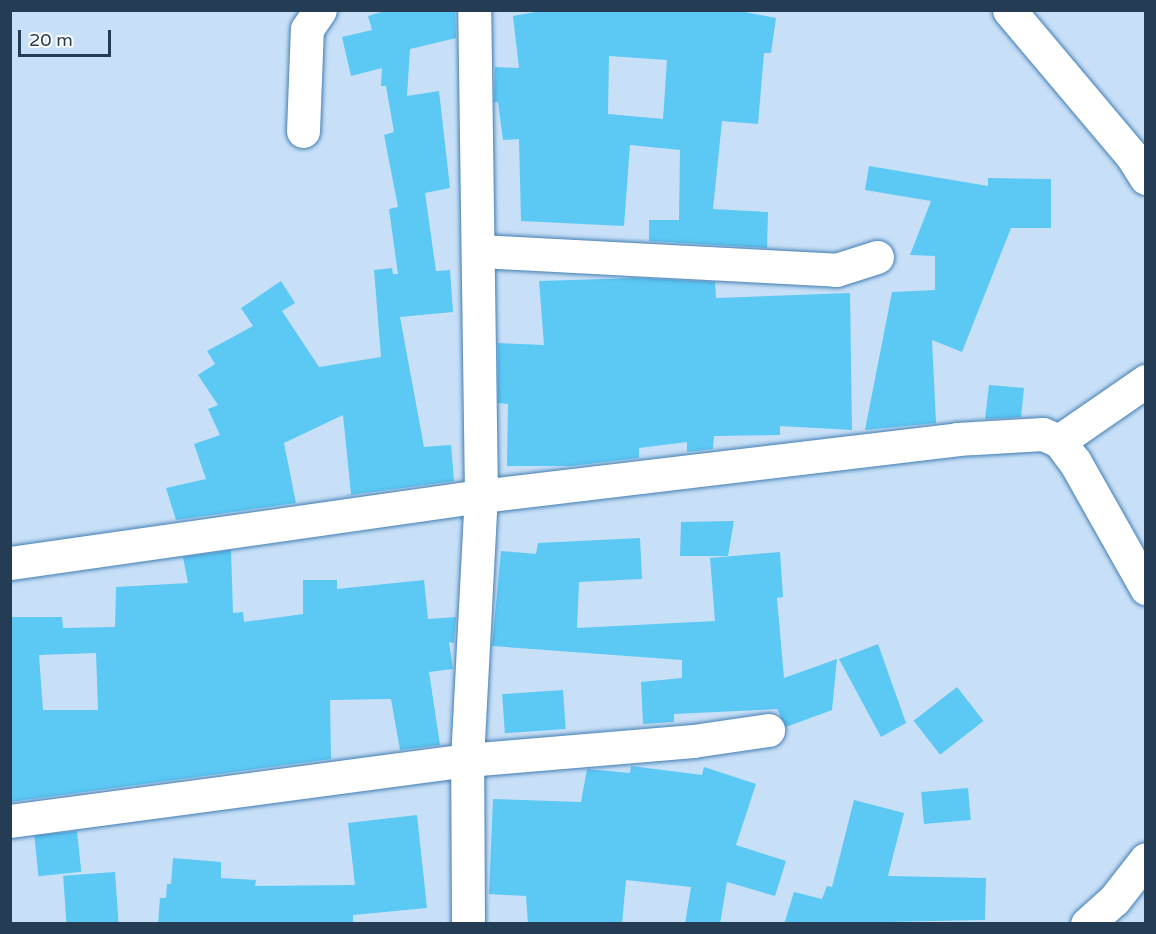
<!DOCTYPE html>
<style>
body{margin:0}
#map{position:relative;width:1156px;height:934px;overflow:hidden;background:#c8e0f7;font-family:"Varela Round",sans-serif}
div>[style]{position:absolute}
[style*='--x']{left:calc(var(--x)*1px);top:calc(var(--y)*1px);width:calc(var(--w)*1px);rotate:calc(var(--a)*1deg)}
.building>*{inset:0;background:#5cc8f4;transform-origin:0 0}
.roads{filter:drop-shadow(0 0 2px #427eb3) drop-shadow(0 0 2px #427eb3)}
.minor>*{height:33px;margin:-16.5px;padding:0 16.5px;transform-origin:16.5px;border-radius:16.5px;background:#fff}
span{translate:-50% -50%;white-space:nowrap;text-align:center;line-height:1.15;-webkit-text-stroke:4.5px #fefefe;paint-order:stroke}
.frame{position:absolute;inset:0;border:12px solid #243d54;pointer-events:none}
.scale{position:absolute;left:18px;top:30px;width:93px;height:27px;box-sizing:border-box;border:3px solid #243d54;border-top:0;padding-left:8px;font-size:18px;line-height:21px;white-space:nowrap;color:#243d54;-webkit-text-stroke:4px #fefefe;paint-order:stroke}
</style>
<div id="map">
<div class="building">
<div style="clip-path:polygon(388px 10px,455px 10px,456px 38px,410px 49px,407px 96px,439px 91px,450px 188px,425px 193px,436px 271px,450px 270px,453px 312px,400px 317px,424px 447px,451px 445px,454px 481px,344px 496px,351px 494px,343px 415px,284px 443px,296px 503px,176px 520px,166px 488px,206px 479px,194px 444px,220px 435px,208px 409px,218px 405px,198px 375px,215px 364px,207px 351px,253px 326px,241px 308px,281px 281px,295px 303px,282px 311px,319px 367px,381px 357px,374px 270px,392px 268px,393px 274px,398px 274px,389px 209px,398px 207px,384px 135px,394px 132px,386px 86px,381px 86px,382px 68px,351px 76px,342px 37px,372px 30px,368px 16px)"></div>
<div style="clip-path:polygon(evenodd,546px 10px,734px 10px,776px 18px,771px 53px,764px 53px,758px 124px,722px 121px,713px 209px,768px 212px,767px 248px,649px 241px,649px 220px,679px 220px,680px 150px,630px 145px,624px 226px,521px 221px,519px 139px,503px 140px,498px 102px,494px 102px,495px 67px,519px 68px,513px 16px,546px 10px,609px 56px,667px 60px,663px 119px,608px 114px,609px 56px)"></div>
<div style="clip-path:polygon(869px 166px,988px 186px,988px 178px,1051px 179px,1051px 228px,1011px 228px,962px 352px,932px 340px,936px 423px,865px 430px,892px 292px,935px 290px,935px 256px,910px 255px,931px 201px,865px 190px)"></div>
<div style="clip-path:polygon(637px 278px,715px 282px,716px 298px,850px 293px,852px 430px,780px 426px,780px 435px,714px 436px,713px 449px,687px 452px,687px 442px,639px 448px,639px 458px,571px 466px,507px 466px,508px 404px,498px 403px,498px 343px,544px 345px,539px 281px)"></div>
<div style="clip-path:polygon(989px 385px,1024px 388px,1021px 417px,985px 419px)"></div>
<div style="clip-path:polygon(734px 521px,728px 556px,680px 556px,681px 522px)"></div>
<div style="clip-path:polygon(640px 538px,642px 579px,579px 582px,577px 628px,715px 621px,710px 558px,780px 552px,783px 597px,777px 598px,784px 678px,837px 659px,832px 710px,786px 727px,777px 709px,674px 714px,674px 722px,643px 724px,641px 682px,682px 678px,682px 660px,492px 646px,501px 551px,536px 554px,538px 543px)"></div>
<div style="clip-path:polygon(evenodd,231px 550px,233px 613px,243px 612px,244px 622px,303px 614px,303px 580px,337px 580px,337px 589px,424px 580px,428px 619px,456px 617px,454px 643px,449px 642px,453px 669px,429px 672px,440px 745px,400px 750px,391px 699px,330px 700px,331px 759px,10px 802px,10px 617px,62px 617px,63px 628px,115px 627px,116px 587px,188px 583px,183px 557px,231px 550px,96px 653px,98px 710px,43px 710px,39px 655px,96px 653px)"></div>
<div style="clip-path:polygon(878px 644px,906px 723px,881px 737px,839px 659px)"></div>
<div style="left:957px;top:687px;width:43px;height:55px;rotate:52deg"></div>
<div style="left:563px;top:690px;width:39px;height:61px;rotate:86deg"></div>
<div style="clip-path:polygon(631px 766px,702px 775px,704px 767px,756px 784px,736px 845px,786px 861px,775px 896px,727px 882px,720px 924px,685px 924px,691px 887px,626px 880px,622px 924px,528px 924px,526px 896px,489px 894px,493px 799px,581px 802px,587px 769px,630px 773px)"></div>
<div style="left:968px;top:788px;width:32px;height:47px;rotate:85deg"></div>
<div style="clip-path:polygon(854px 800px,904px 813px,888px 876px,986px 878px,985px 920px,784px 924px,794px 892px,822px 899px,827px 886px,832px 887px)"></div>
<div style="clip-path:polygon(417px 815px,427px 908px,353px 915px,353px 924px,158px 924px,160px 898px,166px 898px,167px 884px,171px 884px,173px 858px,221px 862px,221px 878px,256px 880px,255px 886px,355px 885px,348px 823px)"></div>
<div style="left:77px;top:831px;width:41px;height:43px;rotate:84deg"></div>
<div style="left:115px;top:872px;width:52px;height:52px;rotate:86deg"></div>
</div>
<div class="roads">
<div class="minor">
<div style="--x:1009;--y:10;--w:191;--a:49.9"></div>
<div style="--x:1132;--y:156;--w:26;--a:58"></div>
<div style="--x:303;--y:131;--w:102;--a:-87.8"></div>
<div style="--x:307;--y:29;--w:23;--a:-56"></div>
<div style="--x:479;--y:251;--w:358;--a:3"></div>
<div style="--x:836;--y:270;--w:43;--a:-17.6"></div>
<div style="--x:1059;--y:441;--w:106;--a:-34.6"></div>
<div style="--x:10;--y:563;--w:476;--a:-8.1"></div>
<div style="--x:481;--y:496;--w:479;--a:-6.8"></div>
<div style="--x:957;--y:439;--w:86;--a:-3.3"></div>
<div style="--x:1043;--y:434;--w:17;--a:24"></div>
<div style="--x:1059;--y:441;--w:26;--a:53"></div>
<div style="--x:1075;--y:462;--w:145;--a:60.6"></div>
<div style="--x:10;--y:821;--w:461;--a:-7.6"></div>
<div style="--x:467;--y:760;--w:227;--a:-4.8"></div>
<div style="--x:693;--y:741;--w:76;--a:-8.3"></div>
<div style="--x:468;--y:924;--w:164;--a:-90.3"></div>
<div style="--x:467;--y:760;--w:264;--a:-87"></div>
<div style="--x:481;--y:496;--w:486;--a:-90.8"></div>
<div style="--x:1087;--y:924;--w:36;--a:-42"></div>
<div style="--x:1114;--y:900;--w:52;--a:-52"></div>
</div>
</div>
<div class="frame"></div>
<div class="scale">20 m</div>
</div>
